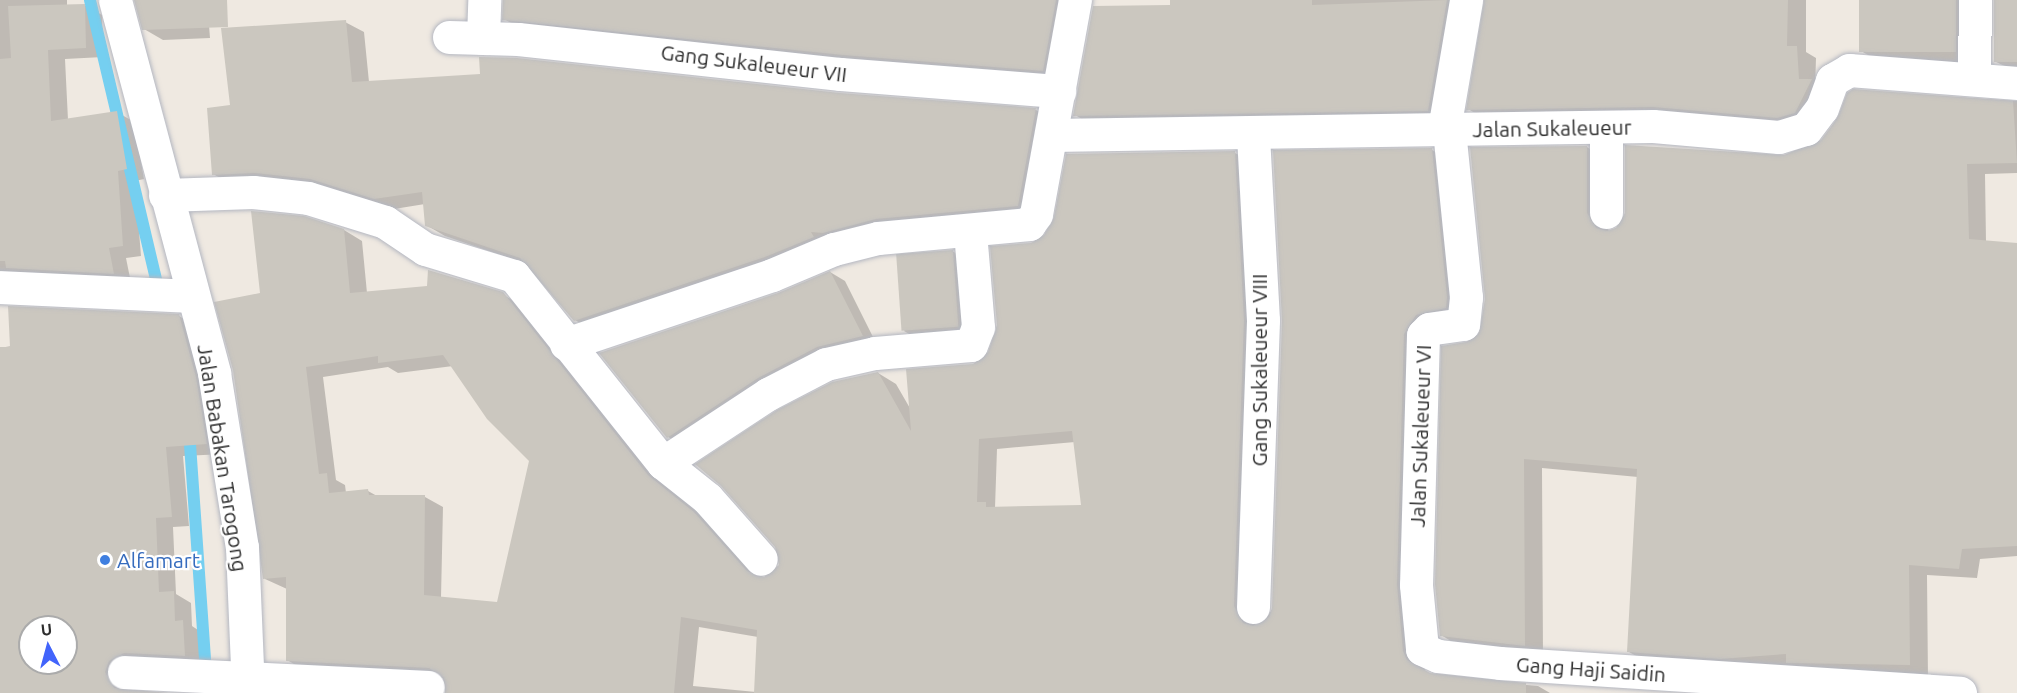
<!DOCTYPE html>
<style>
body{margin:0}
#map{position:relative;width:2017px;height:693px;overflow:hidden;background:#efe9e1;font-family:Ubuntu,sans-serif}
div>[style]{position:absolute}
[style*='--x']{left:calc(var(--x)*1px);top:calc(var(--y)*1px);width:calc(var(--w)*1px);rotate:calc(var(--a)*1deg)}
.shadow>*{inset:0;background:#0003}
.stream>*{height:12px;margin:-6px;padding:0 6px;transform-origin:6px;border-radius:6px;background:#75cff0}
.building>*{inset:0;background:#cbc7bf;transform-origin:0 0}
.roads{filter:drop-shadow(0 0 2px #b4b7c1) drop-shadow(0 0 2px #b4b7c1)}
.street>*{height:33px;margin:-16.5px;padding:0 16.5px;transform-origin:16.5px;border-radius:16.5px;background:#fff}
.dots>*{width:16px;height:16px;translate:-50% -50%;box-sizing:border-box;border:3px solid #fff;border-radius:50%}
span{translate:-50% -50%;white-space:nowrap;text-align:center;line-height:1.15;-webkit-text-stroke:4.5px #fff;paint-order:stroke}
.street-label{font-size:21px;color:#2e2e2e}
.shop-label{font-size:21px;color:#366cbe}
.left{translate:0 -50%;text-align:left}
.north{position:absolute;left:18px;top:615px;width:60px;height:60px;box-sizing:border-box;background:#fff;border:2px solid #ababab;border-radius:50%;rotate:354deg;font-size:16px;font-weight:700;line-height:24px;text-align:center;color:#2e2e2e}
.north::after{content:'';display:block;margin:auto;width:21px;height:27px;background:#4264fb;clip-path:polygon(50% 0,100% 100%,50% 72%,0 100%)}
</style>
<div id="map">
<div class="shadow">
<div style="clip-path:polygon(0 0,67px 0,67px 6px,84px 5px,102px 15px,103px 57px,65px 59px,68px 120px,117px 112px,134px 122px,144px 179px,135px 181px,141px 256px,126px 258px,131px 283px,0 272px)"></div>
<div style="clip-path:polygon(136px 0,207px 0,210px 38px,163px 40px,144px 29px)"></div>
<div style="clip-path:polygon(503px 0,1080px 0,1062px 81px,523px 30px,504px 19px)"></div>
<div style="clip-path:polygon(1172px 0,1470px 0,1447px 121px,1094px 126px,1075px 115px,1172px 6px)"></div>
<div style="clip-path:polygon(1485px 0,1806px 0,1806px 52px,1816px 58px,1814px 123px,1487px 120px,1468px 109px)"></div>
<div style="clip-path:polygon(1860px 0,1978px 0,1973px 69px,1880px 62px,1861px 51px)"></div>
<div style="clip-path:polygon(1995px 0,2017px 0,2017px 72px,1994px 61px)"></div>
<div style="clip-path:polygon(345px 22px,364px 32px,369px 82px,839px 94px,1036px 110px,1054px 120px,1037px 216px,895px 229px,594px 331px,575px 320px,527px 264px,445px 236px,426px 225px,425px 204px,394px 209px,231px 184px,213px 174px,231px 107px)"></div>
<div style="clip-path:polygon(1854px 91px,2017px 101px,2017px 173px,1985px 174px,1986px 242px,2017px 245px,2017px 556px,1980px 559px,1977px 578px,1927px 575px,1928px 680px,1647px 662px,1629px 652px,1638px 477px,1542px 468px,1543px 655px,1459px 646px,1441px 635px,1474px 341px,1587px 147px,1605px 158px,1605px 224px,1609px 231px,1822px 142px)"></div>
<div style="clip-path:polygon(evenodd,1432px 150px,1450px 160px,1465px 308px,1435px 325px,1415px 596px,1425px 671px,1435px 676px,1538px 686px,1550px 693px,1649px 693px,446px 693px,443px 678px,306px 671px,287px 660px,287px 589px,265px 579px,262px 294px,344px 230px,362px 241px,367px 293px,502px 294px,521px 305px,667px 487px,712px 524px,764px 579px,780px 566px,878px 373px,896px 384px,911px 410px,989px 353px,1032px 244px,1235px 153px,1253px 163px,1252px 618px,1256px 625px,1262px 625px,1273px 608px,1432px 150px,453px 366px,530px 460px,498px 603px,441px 598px,443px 507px,425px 497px,377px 496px,368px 491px,346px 493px,345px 485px,336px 480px,323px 377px,388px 367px,398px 373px,453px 366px,1432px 150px,1075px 442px,1083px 507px,995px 508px,997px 449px,1075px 442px,1432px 150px,699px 627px,758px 637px,756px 692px,693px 686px,699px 627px)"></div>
<div style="clip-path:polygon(952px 251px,971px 262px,976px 337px,923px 342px,904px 331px)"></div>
<div style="clip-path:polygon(830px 272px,845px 281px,877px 345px,683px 445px,668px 437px,778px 294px)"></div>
<div style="clip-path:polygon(evenodd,179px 316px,196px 326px,224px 454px,183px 456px,189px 526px,173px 527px,176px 594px,191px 603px,192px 626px,201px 632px,202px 665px,122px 683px,127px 692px,140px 693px,0 693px,0 348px,179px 316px,30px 627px,66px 627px,66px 663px,30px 663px,30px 627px)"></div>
</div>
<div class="stream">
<div style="--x:90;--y:0;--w:291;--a:76.7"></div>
<div style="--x:189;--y:430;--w:230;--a:86"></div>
</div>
<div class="building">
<div style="clip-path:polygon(134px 0,227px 0,228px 27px,142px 30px)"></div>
<div style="clip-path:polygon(503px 0,1056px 0,1043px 71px,843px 55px,502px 20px)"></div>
<div style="clip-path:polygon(1170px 0,1312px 0,1312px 5px,1447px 0,1428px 111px,1073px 116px,1093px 6px,1170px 5px)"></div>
<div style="clip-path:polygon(1484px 0,1788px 0,1787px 46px,1797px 46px,1799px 79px,1812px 79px,1795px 113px,1777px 118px,1653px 107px,1466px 110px)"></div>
<div style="left:1859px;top:0;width:97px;height:52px"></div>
<div style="left:1994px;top:0;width:23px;height:62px"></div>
<div style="clip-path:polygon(85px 4px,86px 48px,48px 50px,51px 121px,117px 111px,127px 169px,118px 171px,123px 246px,109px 248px,114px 274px,6px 268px,5px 261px,0 261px,0 59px,11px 58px,8px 6px)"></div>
<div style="clip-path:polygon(346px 20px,352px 82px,480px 74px,479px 57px,517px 58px,840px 93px,1036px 108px,1018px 206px,876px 219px,823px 233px,811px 232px,814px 237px,765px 257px,574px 321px,520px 258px,425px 226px,422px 192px,374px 199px,310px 179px,255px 173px,212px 175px,207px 108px,230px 105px,221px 28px)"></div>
<div style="clip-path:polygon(1853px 89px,2013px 101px,2017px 163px,1967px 164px,1969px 239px,2017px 243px,2017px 546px,1962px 549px,1959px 569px,1909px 565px,1910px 665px,1786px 663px,1786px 654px,1720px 659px,1627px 652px,1637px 469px,1524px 459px,1525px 646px,1440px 636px,1435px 584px,1441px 346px,1466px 342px,1479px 334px,1485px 299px,1470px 147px,1587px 146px,1587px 213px,1596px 228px,1607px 231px,1616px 228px,1625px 213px,1625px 145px,1784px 155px,1821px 140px,1837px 119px,1847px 93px)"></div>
<div style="clip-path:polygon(evenodd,1432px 148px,1447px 297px,1446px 308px,1416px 315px,1404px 334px,1397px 584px,1403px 651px,1407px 660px,1430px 673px,1526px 683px,1526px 693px,754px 693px,757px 630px,681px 617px,674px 693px,445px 693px,444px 678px,429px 668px,286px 661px,286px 577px,263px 579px,233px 370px,214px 302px,260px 293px,251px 211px,304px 216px,344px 229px,350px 293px,427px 286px,428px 270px,503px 292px,648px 475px,694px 512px,747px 571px,764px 577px,779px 565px,775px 547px,721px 486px,695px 464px,777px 410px,832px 382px,878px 372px,911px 431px,906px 369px,973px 364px,988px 352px,997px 325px,990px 246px,1031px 243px,1044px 235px,1054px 217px,1066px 154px,1235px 151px,1244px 320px,1234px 606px,1243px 623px,1253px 626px,1269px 617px,1272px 608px,1282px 321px,1273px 150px,1432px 148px,443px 355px,487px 419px,529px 461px,497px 602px,424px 595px,425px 495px,369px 495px,368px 489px,329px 493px,327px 473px,319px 474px,306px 367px,378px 356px,378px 363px,443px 355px,1432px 148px,1072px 431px,1081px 505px,986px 507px,986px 502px,977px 502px,979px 439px,1072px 431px)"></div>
<div style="left:953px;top:250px;width:77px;height:57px;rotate:86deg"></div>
<div style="clip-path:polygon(830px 271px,863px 336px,817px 347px,758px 378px,667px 438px,599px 353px,778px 293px)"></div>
<div style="clip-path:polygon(evenodd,8px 306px,179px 314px,196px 377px,207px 444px,166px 447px,172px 517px,156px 518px,159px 592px,174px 591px,175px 621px,183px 620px,185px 656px,124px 653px,109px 661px,105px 672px,114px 688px,169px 693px,0 693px,0 347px,10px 347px,8px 306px,30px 627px,66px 627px,66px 663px,30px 663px,30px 627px)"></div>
</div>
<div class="roads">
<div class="street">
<div style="--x:115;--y:0;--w:386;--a:75.1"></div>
<div style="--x:214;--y:373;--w:176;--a:80.9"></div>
<div style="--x:242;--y:547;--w:146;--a:87.6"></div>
<div style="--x:449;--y:37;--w:69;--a:1.7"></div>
<div style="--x:518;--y:39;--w:325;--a:6.2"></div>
<div style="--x:841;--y:74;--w:219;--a:4.5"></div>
<div style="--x:483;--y:38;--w:38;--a:-88"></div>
<div style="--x:1974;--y:78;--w:78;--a:-89.3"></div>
<div style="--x:1444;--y:129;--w:131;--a:-80.3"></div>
<div style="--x:1449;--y:130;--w:168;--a:84.2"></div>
<div style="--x:1466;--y:297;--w:27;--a:96"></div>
<div style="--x:1463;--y:324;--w:34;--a:172"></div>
<div style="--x:1429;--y:329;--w:8;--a:135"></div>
<div style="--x:1423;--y:335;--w:250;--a:91.6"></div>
<div style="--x:1416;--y:585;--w:64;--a:84.6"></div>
<div style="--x:1422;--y:649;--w:17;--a:24"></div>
<div style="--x:1438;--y:656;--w:62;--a:6.4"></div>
<div style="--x:1500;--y:663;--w:461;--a:3.7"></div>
<div style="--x:1051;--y:135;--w:602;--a:-0.86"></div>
<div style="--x:1653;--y:126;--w:126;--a:5"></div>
<div style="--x:1779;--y:137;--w:28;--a:-17"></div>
<div style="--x:1806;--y:129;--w:26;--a:-53"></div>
<div style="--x:1822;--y:108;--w:30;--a:-70"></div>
<div style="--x:1832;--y:80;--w:20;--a:-30"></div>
<div style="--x:1849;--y:70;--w:169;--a:4.4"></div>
<div style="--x:165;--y:195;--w:88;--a:-2"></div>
<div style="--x:253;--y:192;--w:55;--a:6.2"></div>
<div style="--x:308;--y:198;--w:81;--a:17.3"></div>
<div style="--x:385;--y:222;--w:48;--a:34"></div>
<div style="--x:425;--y:249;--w:93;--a:16.9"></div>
<div style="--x:514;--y:276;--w:239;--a:51.5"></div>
<div style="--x:663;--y:463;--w:56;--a:38.5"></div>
<div style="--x:707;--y:498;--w:81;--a:48.5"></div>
<div style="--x:1606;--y:212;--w:85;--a:-90"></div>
<div style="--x:0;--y:287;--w:192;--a:2.7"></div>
<div style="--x:566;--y:344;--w:217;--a:-18.5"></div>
<div style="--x:772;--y:275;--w:67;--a:-22.8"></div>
<div style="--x:834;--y:249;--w:45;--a:-14"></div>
<div style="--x:878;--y:238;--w:152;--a:-5.3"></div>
<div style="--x:1029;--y:224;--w:12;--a:-55"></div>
<div style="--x:1036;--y:214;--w:218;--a:-79.7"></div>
<div style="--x:663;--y:463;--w:126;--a:-33.3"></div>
<div style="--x:768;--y:394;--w:65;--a:-27.3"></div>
<div style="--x:826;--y:364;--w:50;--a:-12.7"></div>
<div style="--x:875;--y:353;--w:96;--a:-4.8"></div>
<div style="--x:971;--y:345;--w:19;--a:-69"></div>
<div style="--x:978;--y:327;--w:95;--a:-94.8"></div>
<div style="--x:1253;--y:607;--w:287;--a:-88"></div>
<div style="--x:1263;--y:320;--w:186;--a:-93.1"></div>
<div style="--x:124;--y:672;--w:304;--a:2.8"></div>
</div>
</div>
<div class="dots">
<div style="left:105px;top:560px;background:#3f7fe0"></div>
</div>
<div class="street-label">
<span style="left:754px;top:63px;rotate:7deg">Gang Sukaleueur VII</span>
<span style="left:1552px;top:128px;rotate:-1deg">Jalan Sukaleueur</span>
<span style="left:1259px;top:370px;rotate:-90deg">Gang Sukaleueur VIII</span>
<span style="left:1420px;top:436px;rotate:-88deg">Jalan Sukaleueur VI</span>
<span style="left:223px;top:458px;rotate:81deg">Jalan Babakan Tarogong</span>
<span style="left:1591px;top:669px;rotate:4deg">Gang Haji Saidin</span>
</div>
<div class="shop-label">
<span class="left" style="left:117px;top:560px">Alfamart</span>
</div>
<div class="north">U</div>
</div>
